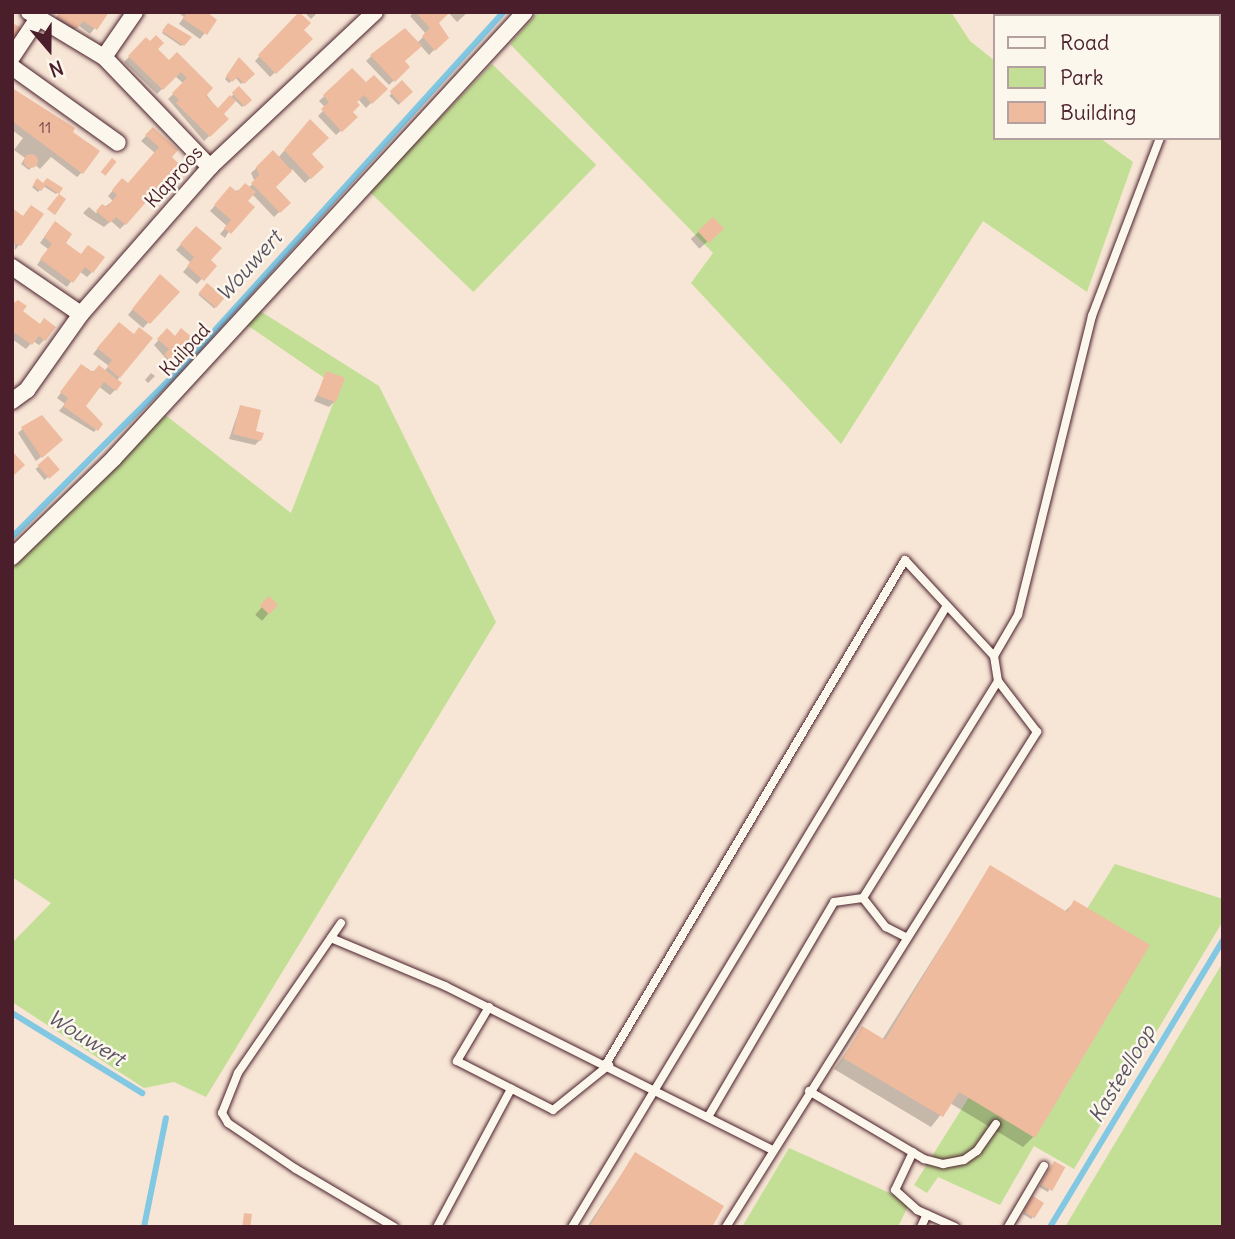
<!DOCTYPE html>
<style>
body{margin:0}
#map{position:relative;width:1235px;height:1239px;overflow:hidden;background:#f7e5d5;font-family:Delius,sans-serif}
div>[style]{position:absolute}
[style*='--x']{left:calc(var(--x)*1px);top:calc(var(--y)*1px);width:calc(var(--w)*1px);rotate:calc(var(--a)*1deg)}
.green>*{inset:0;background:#c3df96;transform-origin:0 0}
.shadow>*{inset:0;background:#0003;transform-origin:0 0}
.stream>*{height:6px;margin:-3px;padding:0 3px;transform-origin:3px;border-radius:3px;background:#82c8e3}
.building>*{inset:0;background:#eebb9f;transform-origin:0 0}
.round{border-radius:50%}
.roads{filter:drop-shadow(0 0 2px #4a1f2b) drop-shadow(0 0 2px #4a1f2b)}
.lane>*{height:8px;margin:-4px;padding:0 4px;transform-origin:4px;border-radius:4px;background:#fbf7ec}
.street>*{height:16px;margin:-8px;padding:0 8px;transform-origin:8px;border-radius:8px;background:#fbf7ec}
span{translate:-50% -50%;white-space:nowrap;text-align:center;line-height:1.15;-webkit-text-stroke:5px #fbf7ec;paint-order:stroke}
.number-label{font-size:16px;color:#734648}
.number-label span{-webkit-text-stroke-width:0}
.street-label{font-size:19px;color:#4a1f2b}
.water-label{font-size:21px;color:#5b5262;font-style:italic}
.frame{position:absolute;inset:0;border:14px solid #4a1f2b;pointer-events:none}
.legend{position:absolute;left:993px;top:14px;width:228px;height:126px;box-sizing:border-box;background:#fbf7ec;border:2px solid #b4a19f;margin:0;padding:9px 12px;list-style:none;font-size:21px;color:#4a1f2b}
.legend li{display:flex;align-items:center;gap:14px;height:35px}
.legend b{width:35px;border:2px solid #b4a19f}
.north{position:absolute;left:14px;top:14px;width:70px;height:70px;-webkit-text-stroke:5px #fbf7ec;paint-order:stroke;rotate:160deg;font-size:19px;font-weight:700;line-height:28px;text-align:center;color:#4a1f2b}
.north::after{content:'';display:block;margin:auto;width:24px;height:32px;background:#4a1f2b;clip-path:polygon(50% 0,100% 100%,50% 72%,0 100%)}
</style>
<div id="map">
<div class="green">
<div style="clip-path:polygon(538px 12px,951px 12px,970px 41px,995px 61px,995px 138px,1100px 138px,1133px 162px,1087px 292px,983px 221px,841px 444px,691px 283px,713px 253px,510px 44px)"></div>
<div style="left:492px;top:64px;width:145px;height:177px;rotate:44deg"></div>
<div style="clip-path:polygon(260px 311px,379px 386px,496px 622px,206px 1097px,174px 1082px,144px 1088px,12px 1002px,12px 943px,51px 903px,12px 877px,12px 569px,164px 414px,291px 513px,339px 388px,247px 325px)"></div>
<div style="clip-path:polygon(1115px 864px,1223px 899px,1223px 921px,1074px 1169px,1034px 1146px,1000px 1205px,938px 1177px,927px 1193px,914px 1185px)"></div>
<div style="clip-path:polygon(1223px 962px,1223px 1227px,1065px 1227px)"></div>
<div style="clip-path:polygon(789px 1148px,910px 1202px,898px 1227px,742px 1227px)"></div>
</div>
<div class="shadow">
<div style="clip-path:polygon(60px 12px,107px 12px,90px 34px,78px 25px,71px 33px,53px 22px)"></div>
<div style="clip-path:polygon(177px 12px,204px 12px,215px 20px,200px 39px,179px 24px,184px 17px)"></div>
<div style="clip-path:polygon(304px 12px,318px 12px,311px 19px)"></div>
<div style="clip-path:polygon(414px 12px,468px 12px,457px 22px,448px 12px,437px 23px,447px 37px,429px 55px,420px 45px,403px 62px,408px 67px,389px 85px,366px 61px,381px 47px,417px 43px,426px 34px,410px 16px)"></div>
<div style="clip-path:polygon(300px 13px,302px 30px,311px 39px,270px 77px,255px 61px)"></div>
<div style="clip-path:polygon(169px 26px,189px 37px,181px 46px,162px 33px)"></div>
<div style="clip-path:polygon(146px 40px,169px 63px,177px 55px,218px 110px,239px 89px,250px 100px,242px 107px,235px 100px,222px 114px,227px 119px,204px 141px,168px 99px,184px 84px,175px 76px,157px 94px,124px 62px)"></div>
<div style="clip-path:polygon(237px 61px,252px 74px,241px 84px,235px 77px,229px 83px,225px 79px)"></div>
<div style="clip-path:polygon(352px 70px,366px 85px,385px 89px,366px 108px,358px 99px,351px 112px,356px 117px,336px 135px,318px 116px,326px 108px,319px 101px)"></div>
<div style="left:402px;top:83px;width:13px;height:18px;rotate:45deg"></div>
<div style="clip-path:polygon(12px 90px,66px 139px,82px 172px,77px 177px,51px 157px,40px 169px,34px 164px,29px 170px,21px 164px,25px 158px,14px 150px,23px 138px,12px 130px)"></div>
<div style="clip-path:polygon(310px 121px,309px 154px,322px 167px,305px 183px,292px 169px,273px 187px,288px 203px,274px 217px,252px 194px,225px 238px,220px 234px,227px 226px,210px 211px,226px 193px,248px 188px,255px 182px,251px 173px,273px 153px,278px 158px)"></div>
<div style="clip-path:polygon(153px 129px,175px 151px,125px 224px,120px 229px,111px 221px,104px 227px,88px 217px,83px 213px,89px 207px,96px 213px,113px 201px,108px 196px,117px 186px,127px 185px,155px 153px,141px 141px)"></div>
<div style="clip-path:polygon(48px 180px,60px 189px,56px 194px,43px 186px,38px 192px,32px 187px,38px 181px,43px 185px)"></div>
<div style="clip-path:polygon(12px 210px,22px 217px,20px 244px,15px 250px)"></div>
<div style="left:713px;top:219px;width:13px;height:30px;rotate:48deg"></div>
<div style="clip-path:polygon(50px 229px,92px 272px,87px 277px,79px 271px,67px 287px,37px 265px,48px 249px,40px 243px)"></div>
<div style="clip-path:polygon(191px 233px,214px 266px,197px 284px,183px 272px,191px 263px,176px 250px)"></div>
<div style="clip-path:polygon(155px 282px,177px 292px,143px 328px,128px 315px)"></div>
<div style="left:207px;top:285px;width:21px;height:13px;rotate:41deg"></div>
<div style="clip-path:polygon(12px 306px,40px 325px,44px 340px,39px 345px,33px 341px,26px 349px,12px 339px)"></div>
<div style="clip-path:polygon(114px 329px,119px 377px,115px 390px,110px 395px,98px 386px,83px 406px,101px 424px,94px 432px,59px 411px,65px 404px,57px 398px,77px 371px,104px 371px,109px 366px,93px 354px)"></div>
<div style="clip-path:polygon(167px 331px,175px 338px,190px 338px,169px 362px,154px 345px)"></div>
<div style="clip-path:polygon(151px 373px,155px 376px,148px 383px,145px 380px)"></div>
<div style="clip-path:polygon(327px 373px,334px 402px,329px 407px,314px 401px)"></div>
<div style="clip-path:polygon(240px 407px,260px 440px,255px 445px,229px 439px)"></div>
<div style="clip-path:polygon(30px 422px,56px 445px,36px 461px,18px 433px)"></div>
<div style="left:48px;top:459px;width:14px;height:16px;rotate:51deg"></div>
<div style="left:269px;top:599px;width:9px;height:21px;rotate:41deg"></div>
<div style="clip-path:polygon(990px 868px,1064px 912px,1075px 902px,1034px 1136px,1023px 1147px,950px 1103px,931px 1127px,834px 1069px,863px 1029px,882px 1040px)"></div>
<div style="clip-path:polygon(635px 1154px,710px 1227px,587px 1227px)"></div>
<div style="clip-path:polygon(1052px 1165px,1049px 1190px,1048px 1192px,1039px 1187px)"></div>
<div style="clip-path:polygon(1031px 1200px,1033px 1217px,1031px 1219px,1023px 1214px)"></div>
</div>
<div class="stream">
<div style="--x:12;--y:537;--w:235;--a:-45"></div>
<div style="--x:178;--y:371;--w:484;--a:-47.8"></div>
<div style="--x:12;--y:1013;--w:153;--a:31.6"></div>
<div style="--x:144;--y:1227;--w:111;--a:-78.6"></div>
<div style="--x:1050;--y:1227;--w:335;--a:-58.9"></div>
</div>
<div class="building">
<div style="clip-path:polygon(60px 12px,109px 12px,97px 30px,83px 21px,77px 29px,57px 17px)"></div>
<div style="clip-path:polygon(187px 12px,207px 12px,217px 20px,207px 35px,183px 19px)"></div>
<div style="clip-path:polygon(299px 12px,311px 23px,304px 30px,313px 39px,276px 74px,258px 55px)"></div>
<div style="clip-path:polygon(415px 12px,450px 12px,439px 23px,449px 38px,435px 51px,422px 36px,430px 28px)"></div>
<div style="clip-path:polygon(168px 23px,192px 37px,184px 46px,162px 31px)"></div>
<div style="clip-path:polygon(15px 24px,22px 29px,12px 45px,12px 28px)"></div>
<div style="clip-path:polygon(405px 28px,422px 46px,405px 61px,410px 67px,395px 82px,370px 55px)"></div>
<div style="clip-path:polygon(156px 35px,164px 43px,158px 49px,169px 60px,177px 52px,213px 88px,206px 96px,218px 108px,230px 95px,236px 101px,224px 114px,229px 119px,210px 137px,176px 103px,179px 100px,172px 93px,187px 78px,181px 72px,163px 90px,128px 56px,146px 37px,150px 41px)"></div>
<div style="clip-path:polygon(239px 57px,255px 74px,244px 84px,238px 77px,232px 82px,226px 76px)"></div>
<div style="clip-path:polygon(352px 68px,366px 82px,374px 75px,388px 89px,372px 104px,364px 95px,357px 102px,360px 105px,353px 112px,358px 117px,342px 132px,321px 109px,329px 102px,323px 95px)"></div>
<div style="left:402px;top:80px;width:16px;height:17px;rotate:47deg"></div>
<div style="left:239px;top:86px;width:19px;height:10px;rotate:47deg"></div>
<div style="clip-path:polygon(12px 88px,75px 128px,73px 132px,100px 151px,83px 174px,12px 121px)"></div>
<div style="clip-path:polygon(310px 119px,329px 138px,312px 154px,324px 167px,311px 179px,284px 150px)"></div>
<div style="clip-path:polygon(153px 127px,178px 150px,172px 157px,179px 164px,126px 225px,116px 217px,110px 223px,96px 211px,102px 204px,107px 207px,117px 195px,112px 190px,122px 178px,128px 183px,159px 147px,145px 135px)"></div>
<div style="clip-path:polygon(273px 150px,292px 171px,276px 187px,291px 203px,280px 213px,251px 183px,259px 175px,256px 167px)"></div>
<div class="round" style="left:24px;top:154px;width:14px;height:14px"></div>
<div style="left:112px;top:158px;width:6px;height:18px;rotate:39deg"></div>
<div style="clip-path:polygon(37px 178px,43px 183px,47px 178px,63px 188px,59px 194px,46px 185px,41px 191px,33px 185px)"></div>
<div style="clip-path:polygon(245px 183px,256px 192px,248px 201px,255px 207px,231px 234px,224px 228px,231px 220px,214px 205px,230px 186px,237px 192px)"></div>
<div style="clip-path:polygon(59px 194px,66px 199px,55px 215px,47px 209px)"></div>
<div style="clip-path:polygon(31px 205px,44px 214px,21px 246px,12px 242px,12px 208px,23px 216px)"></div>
<div style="left:713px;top:217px;width:16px;height:21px;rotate:47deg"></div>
<div style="clip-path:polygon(55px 221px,72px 234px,66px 243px,81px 254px,88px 245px,105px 257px,93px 273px,85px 267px,73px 283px,40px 259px,52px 244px,44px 237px)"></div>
<div style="clip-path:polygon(196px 226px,222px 248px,211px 260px,217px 266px,204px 281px,187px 266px,194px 257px,180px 244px)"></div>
<div style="clip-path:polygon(160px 274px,180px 292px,150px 324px,132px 309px)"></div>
<div style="left:207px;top:283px;width:23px;height:13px;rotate:40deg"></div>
<div style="clip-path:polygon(18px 300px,27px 306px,23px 311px,40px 324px,44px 318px,56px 327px,45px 341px,39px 336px,32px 345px,12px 331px,12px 304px)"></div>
<div style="clip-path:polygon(119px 322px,134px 334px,139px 327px,153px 338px,120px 378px,107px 367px,112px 360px,97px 348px)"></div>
<div style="clip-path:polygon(167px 328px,175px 336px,181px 328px,193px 338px,172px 362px,164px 355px,169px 349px,157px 339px)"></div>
<div style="clip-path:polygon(81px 364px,93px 372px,99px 365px,122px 383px,116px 391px,104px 382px,86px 406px,103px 424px,98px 431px,63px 406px,68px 398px,60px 392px)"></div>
<div style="left:326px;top:371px;width:20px;height:26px;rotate:20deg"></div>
<div style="clip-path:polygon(240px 405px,261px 410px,256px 431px,264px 433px,261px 441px,233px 434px)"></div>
<div style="clip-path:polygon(42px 415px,63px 440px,42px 458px,21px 427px)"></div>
<div style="clip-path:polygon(12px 451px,25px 465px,12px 477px)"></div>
<div style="left:48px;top:456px;width:18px;height:14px;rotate:49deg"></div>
<div style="left:269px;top:596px;width:13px;height:13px;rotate:45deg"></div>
<div style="clip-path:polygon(990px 865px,1067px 912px,1074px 900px,1150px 945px,1035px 1138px,959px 1092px,943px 1117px,843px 1058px,862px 1026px,885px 1040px)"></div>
<div style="clip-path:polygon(635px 1152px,724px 1206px,712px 1227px,589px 1227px)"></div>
<div style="left:1054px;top:1161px;width:13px;height:27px;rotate:29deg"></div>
<div style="left:1033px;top:1196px;width:13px;height:18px;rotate:32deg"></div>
<div style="left:244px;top:1213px;width:8px;height:13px;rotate:7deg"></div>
</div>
<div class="roads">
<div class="lane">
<div style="--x:1206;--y:16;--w:4;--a:-76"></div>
<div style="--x:994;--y:656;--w:48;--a:-59.7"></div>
<div style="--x:1018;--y:615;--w:308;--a:-76.1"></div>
<div style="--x:1092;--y:316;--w:191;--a:-69.1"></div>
<div style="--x:341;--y:923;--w:182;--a:124.5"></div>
<div style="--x:238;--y:1073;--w:43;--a:111.8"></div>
<div style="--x:222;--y:1113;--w:12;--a:59"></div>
<div style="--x:228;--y:1123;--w:82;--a:34.1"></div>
<div style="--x:296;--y:1169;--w:114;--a:30.6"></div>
<div style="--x:331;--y:938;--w:124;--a:22.8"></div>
<div style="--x:445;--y:986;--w:366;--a:26.6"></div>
<div style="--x:489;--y:1007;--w:63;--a:120.7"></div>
<div style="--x:457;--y:1061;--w:108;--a:27"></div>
<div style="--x:553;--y:1110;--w:72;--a:-38.8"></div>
<div style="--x:606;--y:1064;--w:586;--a:-59.32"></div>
<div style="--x:905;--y:560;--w:131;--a:47.2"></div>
<div style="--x:994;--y:656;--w:25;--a:81"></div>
<div style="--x:809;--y:1091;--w:134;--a:30.6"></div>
<div style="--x:924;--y:1159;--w:20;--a:15"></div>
<div style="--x:943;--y:1164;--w:21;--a:-11"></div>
<div style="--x:964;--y:1160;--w:16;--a:-35"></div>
<div style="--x:977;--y:1151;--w:33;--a:-55"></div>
<div style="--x:708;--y:1117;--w:249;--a:-59.6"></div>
<div style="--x:834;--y:902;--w:29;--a:-8"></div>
<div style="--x:913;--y:1152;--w:42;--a:115.3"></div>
<div style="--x:895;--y:1190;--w:30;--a:42"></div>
<div style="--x:917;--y:1210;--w:42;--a:24.1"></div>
<div style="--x:437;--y:1227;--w:157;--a:-61.8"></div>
<div style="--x:572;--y:1227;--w:724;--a:-58.9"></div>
<div style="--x:726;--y:1227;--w:585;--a:-57.86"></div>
<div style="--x:1037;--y:732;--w:64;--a:-127.4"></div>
<div style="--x:998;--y:681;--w:256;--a:121.9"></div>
<div style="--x:863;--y:898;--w:37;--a:52"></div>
<div style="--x:886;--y:927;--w:22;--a:27"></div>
<div style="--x:921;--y:1227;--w:14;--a:-65"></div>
<div style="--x:1008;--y:1227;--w:71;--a:-59.5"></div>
</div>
<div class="street">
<div style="--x:29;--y:12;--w:87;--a:31"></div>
<div style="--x:104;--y:57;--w:153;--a:46.1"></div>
<div style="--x:12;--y:57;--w:47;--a:-56.3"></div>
<div style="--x:104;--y:57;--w:55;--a:-55.4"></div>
<div style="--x:12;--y:67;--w:130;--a:35.6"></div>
<div style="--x:12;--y:267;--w:83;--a:34.3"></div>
<div style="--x:12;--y:401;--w:19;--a:-36"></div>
<div style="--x:27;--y:390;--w:93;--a:-54.6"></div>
<div style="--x:81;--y:314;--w:196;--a:-48.7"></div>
<div style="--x:210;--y:167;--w:226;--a:-43.2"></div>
<div style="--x:12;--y:557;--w:142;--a:-44.1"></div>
<div style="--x:114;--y:458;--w:606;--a:-47.34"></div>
</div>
</div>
<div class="number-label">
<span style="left:45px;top:127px">11</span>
</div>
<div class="street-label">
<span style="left:174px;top:177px;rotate:-48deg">Klaproos</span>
<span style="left:185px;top:350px;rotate:-47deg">Kuilpad</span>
</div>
<div class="water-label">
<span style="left:249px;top:266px;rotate:-48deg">Wouwert</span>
<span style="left:86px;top:1038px;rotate:32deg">Wouwert</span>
<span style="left:1122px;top:1074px;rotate:-59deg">Kasteelloop</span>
</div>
<div class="frame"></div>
<ul class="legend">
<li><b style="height:9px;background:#fbf7ec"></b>Road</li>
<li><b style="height:19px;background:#c3df96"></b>Park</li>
<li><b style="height:19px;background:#eebb9f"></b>Building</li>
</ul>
<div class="north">N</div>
</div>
